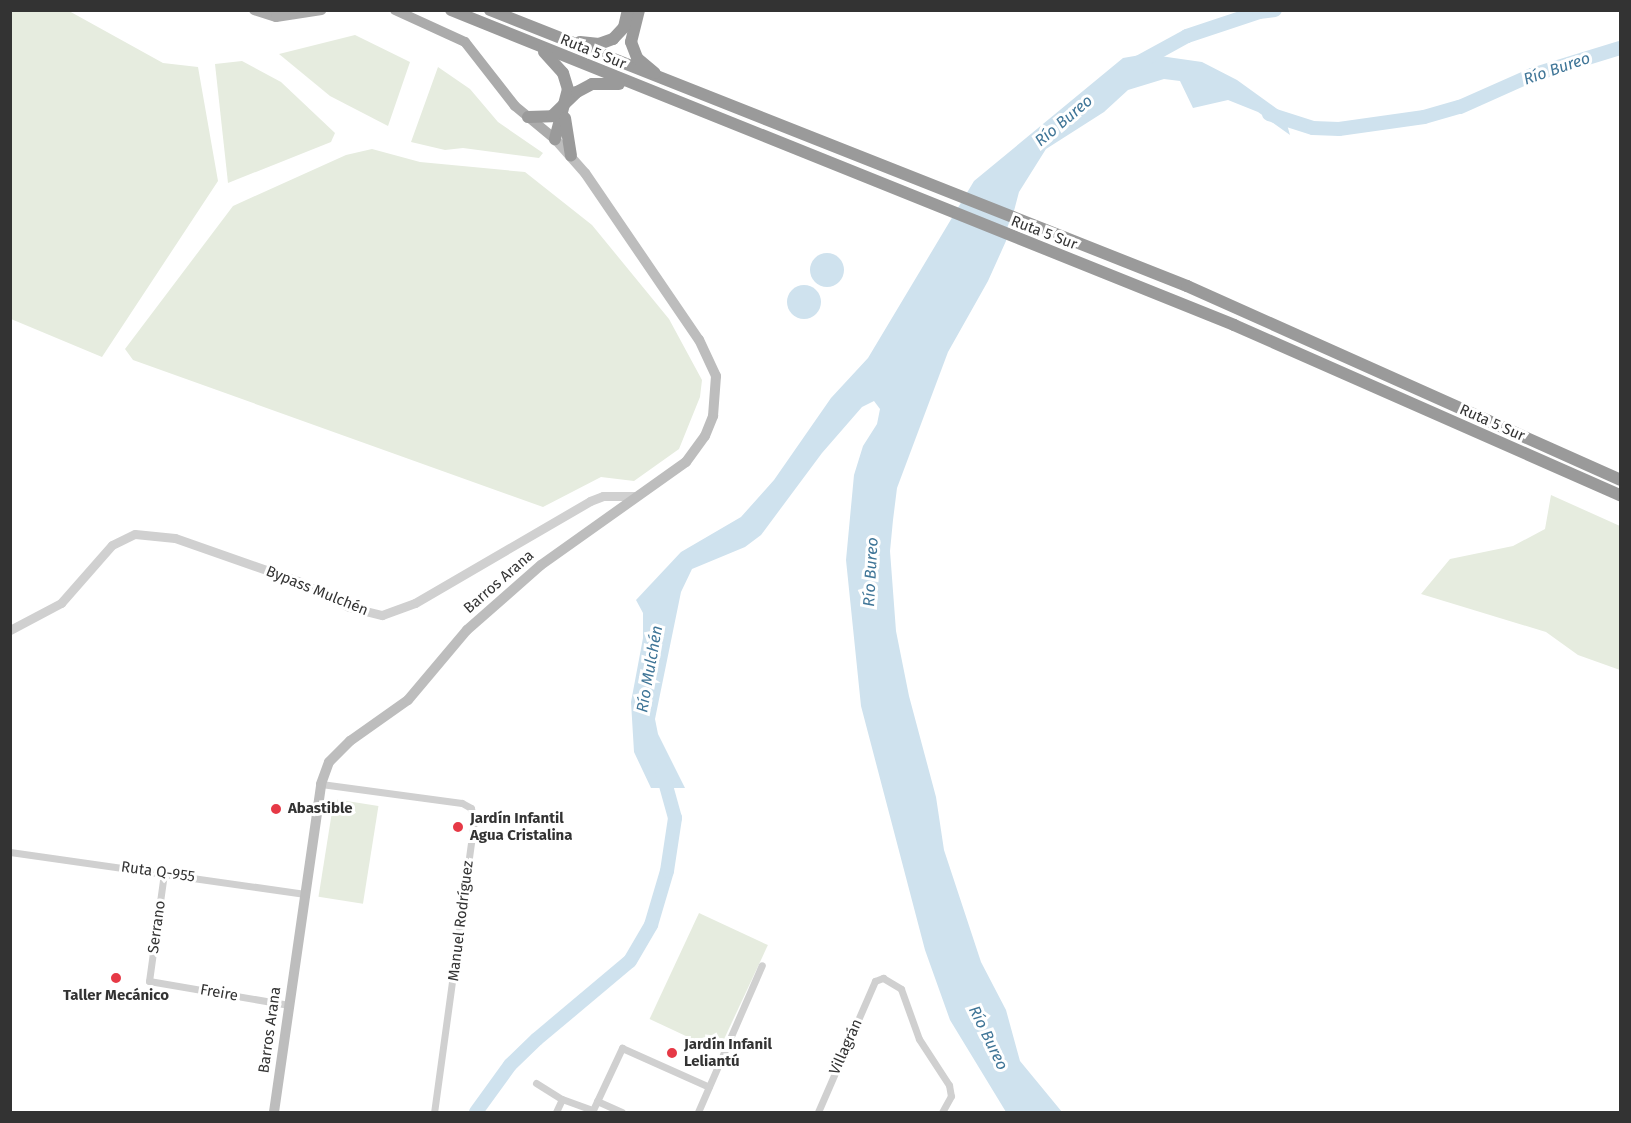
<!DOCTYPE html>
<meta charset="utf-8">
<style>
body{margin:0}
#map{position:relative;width:1631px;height:1123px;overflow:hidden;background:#fff;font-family:"Fira Sans",sans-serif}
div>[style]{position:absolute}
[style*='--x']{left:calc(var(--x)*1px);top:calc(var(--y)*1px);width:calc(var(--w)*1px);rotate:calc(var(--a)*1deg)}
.green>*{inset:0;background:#e6ecdf;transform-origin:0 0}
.water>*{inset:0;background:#cfe2ee}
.round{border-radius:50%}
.river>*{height:14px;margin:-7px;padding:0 7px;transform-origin:7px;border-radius:7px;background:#cfe2ee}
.minor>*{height:7px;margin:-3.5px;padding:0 3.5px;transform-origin:3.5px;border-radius:3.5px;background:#d0d0d0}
.tertiary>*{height:9px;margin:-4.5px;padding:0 4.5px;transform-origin:4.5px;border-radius:4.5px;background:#d0d0d0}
.secondary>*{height:10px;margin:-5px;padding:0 5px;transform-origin:5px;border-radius:5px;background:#bdbdbd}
.primary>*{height:10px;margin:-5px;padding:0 5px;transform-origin:5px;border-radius:5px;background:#ababab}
.motorway>*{height:12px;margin:-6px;padding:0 6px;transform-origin:6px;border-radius:6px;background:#9a9a9a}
.dots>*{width:16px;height:16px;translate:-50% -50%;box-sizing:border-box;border:3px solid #fff;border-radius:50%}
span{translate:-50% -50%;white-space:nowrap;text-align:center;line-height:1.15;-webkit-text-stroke:6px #fff;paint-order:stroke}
.street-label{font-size:15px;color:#333}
.poi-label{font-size:15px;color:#333;font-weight:700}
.left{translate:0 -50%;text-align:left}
.water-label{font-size:16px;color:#3f7597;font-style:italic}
.frame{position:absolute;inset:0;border:12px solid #333;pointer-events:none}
</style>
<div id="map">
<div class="green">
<div style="clip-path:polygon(10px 11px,69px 11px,163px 63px,198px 67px,218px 181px,102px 357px,11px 319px)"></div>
<div style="clip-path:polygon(355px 35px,410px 62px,388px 126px,330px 96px,279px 54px)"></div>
<div style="clip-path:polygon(242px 61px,281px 82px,335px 133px,331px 142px,228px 183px,215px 64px)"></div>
<div style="clip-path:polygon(438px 67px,470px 89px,498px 122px,543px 153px,539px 158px,463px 148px,445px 150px,411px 142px)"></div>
<div style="clip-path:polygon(372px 149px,420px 162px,525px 172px,592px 225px,669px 319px,702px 380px,700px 397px,679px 449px,634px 481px,601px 477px,543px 507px,133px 360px,125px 349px,233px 206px,346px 155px)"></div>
<div style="clip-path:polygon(1551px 495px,1620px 526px,1620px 670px,1578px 655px,1546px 632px,1421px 594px,1450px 559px,1513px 546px,1545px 529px)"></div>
<div style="left:334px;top:799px;width:45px;height:99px;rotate:9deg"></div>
<div style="left:699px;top:913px;width:76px;height:117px;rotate:25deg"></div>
</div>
<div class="water">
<div style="clip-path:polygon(1146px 54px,1202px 62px,1237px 80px,1284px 114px,1290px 135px,1258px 112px,1228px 100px,1193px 108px,1180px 81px,1164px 79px,1128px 90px,1104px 112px,1046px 149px,1019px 192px,1006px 241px,988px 281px,948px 352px,897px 488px,893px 520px,890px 551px,896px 631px,909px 696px,936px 797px,944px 850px,981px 962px,1006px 1010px,1020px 1061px,1062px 1112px,1006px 1112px,950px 1020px,925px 950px,861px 706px,846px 560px,854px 475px,863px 446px,877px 424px,880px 409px,874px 401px,862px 407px,822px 453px,761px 535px,745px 547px,692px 569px,681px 592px,655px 719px,658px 734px,685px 788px,651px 788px,634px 752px,631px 702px,643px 638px,643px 613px,636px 600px,681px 552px,741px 517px,774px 480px,831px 398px,868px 358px,974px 181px,1123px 58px)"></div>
<div class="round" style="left:810px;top:253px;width:34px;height:34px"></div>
<div class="round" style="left:787px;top:285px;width:34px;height:34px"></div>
</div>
<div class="river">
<div style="--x:1136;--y:64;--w:58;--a:-28.8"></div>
<div style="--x:1187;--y:36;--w:76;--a:-18.4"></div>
<div style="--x:1259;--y:12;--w:16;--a:-7"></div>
<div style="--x:1269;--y:114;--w:46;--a:17.7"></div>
<div style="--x:1313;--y:128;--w:26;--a:2"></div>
<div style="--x:1339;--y:129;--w:86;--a:-8"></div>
<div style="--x:1424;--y:117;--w:37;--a:-16"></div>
<div style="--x:1460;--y:107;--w:79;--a:-24"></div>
<div style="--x:1532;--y:75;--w:92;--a:-17.1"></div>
<div style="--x:476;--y:1112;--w:58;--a:-54.1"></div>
<div style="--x:510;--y:1065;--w:37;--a:-44"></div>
<div style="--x:537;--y:1039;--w:121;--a:-40"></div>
<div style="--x:630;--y:961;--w:42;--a:-59.7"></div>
<div style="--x:651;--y:925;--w:56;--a:-73.5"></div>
<div style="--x:667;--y:871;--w:54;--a:-81.4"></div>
<div style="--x:675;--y:818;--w:49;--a:-105.5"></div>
</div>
<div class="minor">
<div style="--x:321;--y:784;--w:142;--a:7.7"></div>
<div style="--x:462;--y:803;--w:10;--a:29"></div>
<div style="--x:471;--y:808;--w:13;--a:77"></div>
<div style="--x:474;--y:821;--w:294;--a:97.8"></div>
<div style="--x:10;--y:852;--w:298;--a:8.1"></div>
<div style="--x:164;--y:873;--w:109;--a:97.9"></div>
<div style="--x:149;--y:981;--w:142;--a:9.7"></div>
<div style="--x:536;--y:1083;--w:31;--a:32"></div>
<div style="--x:562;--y:1099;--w:33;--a:20"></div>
<div style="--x:597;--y:1101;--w:27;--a:24"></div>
<div style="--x:556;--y:1112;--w:14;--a:-65"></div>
<div style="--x:592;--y:1112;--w:71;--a:-64.9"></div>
<div style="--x:622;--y:1048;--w:95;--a:24.1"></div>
<div style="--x:698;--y:1112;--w:160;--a:-66.5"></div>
<div style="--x:818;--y:1112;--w:143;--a:-66.5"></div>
<div style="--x:875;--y:981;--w:9;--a:-21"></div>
<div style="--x:883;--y:978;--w:21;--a:31"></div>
<div style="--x:901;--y:989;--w:53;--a:70.2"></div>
<div style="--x:919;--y:1039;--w:55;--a:56.9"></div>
<div style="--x:949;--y:1085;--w:11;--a:80"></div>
<div style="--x:951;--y:1096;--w:18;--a:119"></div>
</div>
<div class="tertiary">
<div style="--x:10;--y:630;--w:58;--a:-27.9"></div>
<div style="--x:61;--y:603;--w:77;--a:-48.7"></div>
<div style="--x:112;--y:545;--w:25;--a:-26"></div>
<div style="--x:135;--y:534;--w:40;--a:5.7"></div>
<div style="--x:175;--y:538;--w:130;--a:19.3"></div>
<div style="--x:298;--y:581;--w:57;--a:27"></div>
<div style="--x:349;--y:607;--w:34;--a:14"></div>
<div style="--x:382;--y:615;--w:35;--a:-20"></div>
<div style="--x:415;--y:603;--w:203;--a:-30.2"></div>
<div style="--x:590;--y:501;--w:14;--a:-21"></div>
<div style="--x:603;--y:496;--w:31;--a:0"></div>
</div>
<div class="secondary">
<div style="--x:274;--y:1112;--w:331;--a:-81.8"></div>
<div style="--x:321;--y:784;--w:23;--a:-70"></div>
<div style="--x:329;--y:762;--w:30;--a:-45"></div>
<div style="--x:350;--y:741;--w:71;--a:-35.3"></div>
<div style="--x:408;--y:700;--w:92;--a:-49.9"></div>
<div style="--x:467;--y:630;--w:98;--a:-41.3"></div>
<div style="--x:541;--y:565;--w:178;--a:-35.4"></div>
<div style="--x:686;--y:462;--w:32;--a:-54"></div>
<div style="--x:705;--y:436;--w:22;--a:-68"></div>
<div style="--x:713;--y:416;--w:40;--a:-85.7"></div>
<div style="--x:716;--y:376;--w:40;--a:-115"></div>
<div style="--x:699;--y:340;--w:202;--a:-124.3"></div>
<div style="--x:585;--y:173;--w:45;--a:-131.4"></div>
</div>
<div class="primary">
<div style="--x:254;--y:10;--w:23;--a:18"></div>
<div style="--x:276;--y:17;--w:46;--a:-8.8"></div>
<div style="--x:395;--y:10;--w:77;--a:24.6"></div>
<div style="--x:465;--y:42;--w:81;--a:52"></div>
<div style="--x:515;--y:106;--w:52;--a:39.5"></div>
</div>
<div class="motorway">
<div style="--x:451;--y:10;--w:844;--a:21.91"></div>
<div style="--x:1234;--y:325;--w:422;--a:23.8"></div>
<div style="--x:490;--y:10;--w:750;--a:21.6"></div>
<div style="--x:1187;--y:286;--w:474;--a:24.1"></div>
<div style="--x:639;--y:10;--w:33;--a:104"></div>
<div style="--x:631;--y:42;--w:17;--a:69"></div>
<div style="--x:637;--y:58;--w:23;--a:40"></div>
<div style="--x:580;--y:42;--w:19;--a:6"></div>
<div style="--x:599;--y:44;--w:15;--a:-20"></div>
<div style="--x:613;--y:39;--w:16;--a:-47"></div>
<div style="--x:624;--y:27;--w:17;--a:-77"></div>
<div style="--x:544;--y:52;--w:28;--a:48"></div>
<div style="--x:563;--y:73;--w:17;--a:73"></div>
<div style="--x:568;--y:89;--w:52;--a:104.6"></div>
<div style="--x:528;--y:117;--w:24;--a:-2"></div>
<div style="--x:552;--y:116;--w:35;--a:-44"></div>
<div style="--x:577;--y:92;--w:17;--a:-28"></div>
<div style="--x:592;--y:84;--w:27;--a:0"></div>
<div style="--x:565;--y:118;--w:38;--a:81"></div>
</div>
<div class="dots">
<div style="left:276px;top:809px;background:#e63946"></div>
<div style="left:458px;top:827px;background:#e63946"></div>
<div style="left:116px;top:978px;background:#e63946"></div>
<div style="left:672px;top:1053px;background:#e63946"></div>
</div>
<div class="street-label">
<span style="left:593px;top:52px;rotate:22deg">Ruta 5 Sur</span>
<span style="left:1044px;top:233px;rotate:21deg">Ruta 5 Sur</span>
<span style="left:1492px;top:423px;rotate:24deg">Ruta 5 Sur</span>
<span style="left:499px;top:582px;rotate:-41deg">Barros Arana</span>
<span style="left:317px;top:591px;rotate:22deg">Bypass Mulchén</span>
<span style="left:158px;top:872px;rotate:8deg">Ruta Q-955</span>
<span style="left:461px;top:921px;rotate:-83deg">Manuel Rodríguez</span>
<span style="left:157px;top:927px;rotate:-82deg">Serrano</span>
<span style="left:219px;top:993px;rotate:10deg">Freire</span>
<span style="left:270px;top:1030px;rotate:-82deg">Barros Arana</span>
<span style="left:846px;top:1047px;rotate:-66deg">Villagrán</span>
</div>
<div class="poi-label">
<span class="left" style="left:288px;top:809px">Abastible</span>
<span class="left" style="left:470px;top:827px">Jardín Infantil<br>Agua Cristalina</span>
<span style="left:116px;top:996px">Taller Mecánico</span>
<span class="left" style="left:684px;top:1053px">Jardín Infanil<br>Leliantú</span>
</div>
<div class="water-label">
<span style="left:1557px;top:69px;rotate:-19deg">Río Bureo</span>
<span style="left:1064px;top:121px;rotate:-40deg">Río Bureo</span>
<span style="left:871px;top:572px;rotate:-87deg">Río Bureo</span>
<span style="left:650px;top:669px;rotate:-80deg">Río Mulchén</span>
<span style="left:988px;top:1038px;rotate:64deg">Río Bureo</span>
</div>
<div class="frame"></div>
</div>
